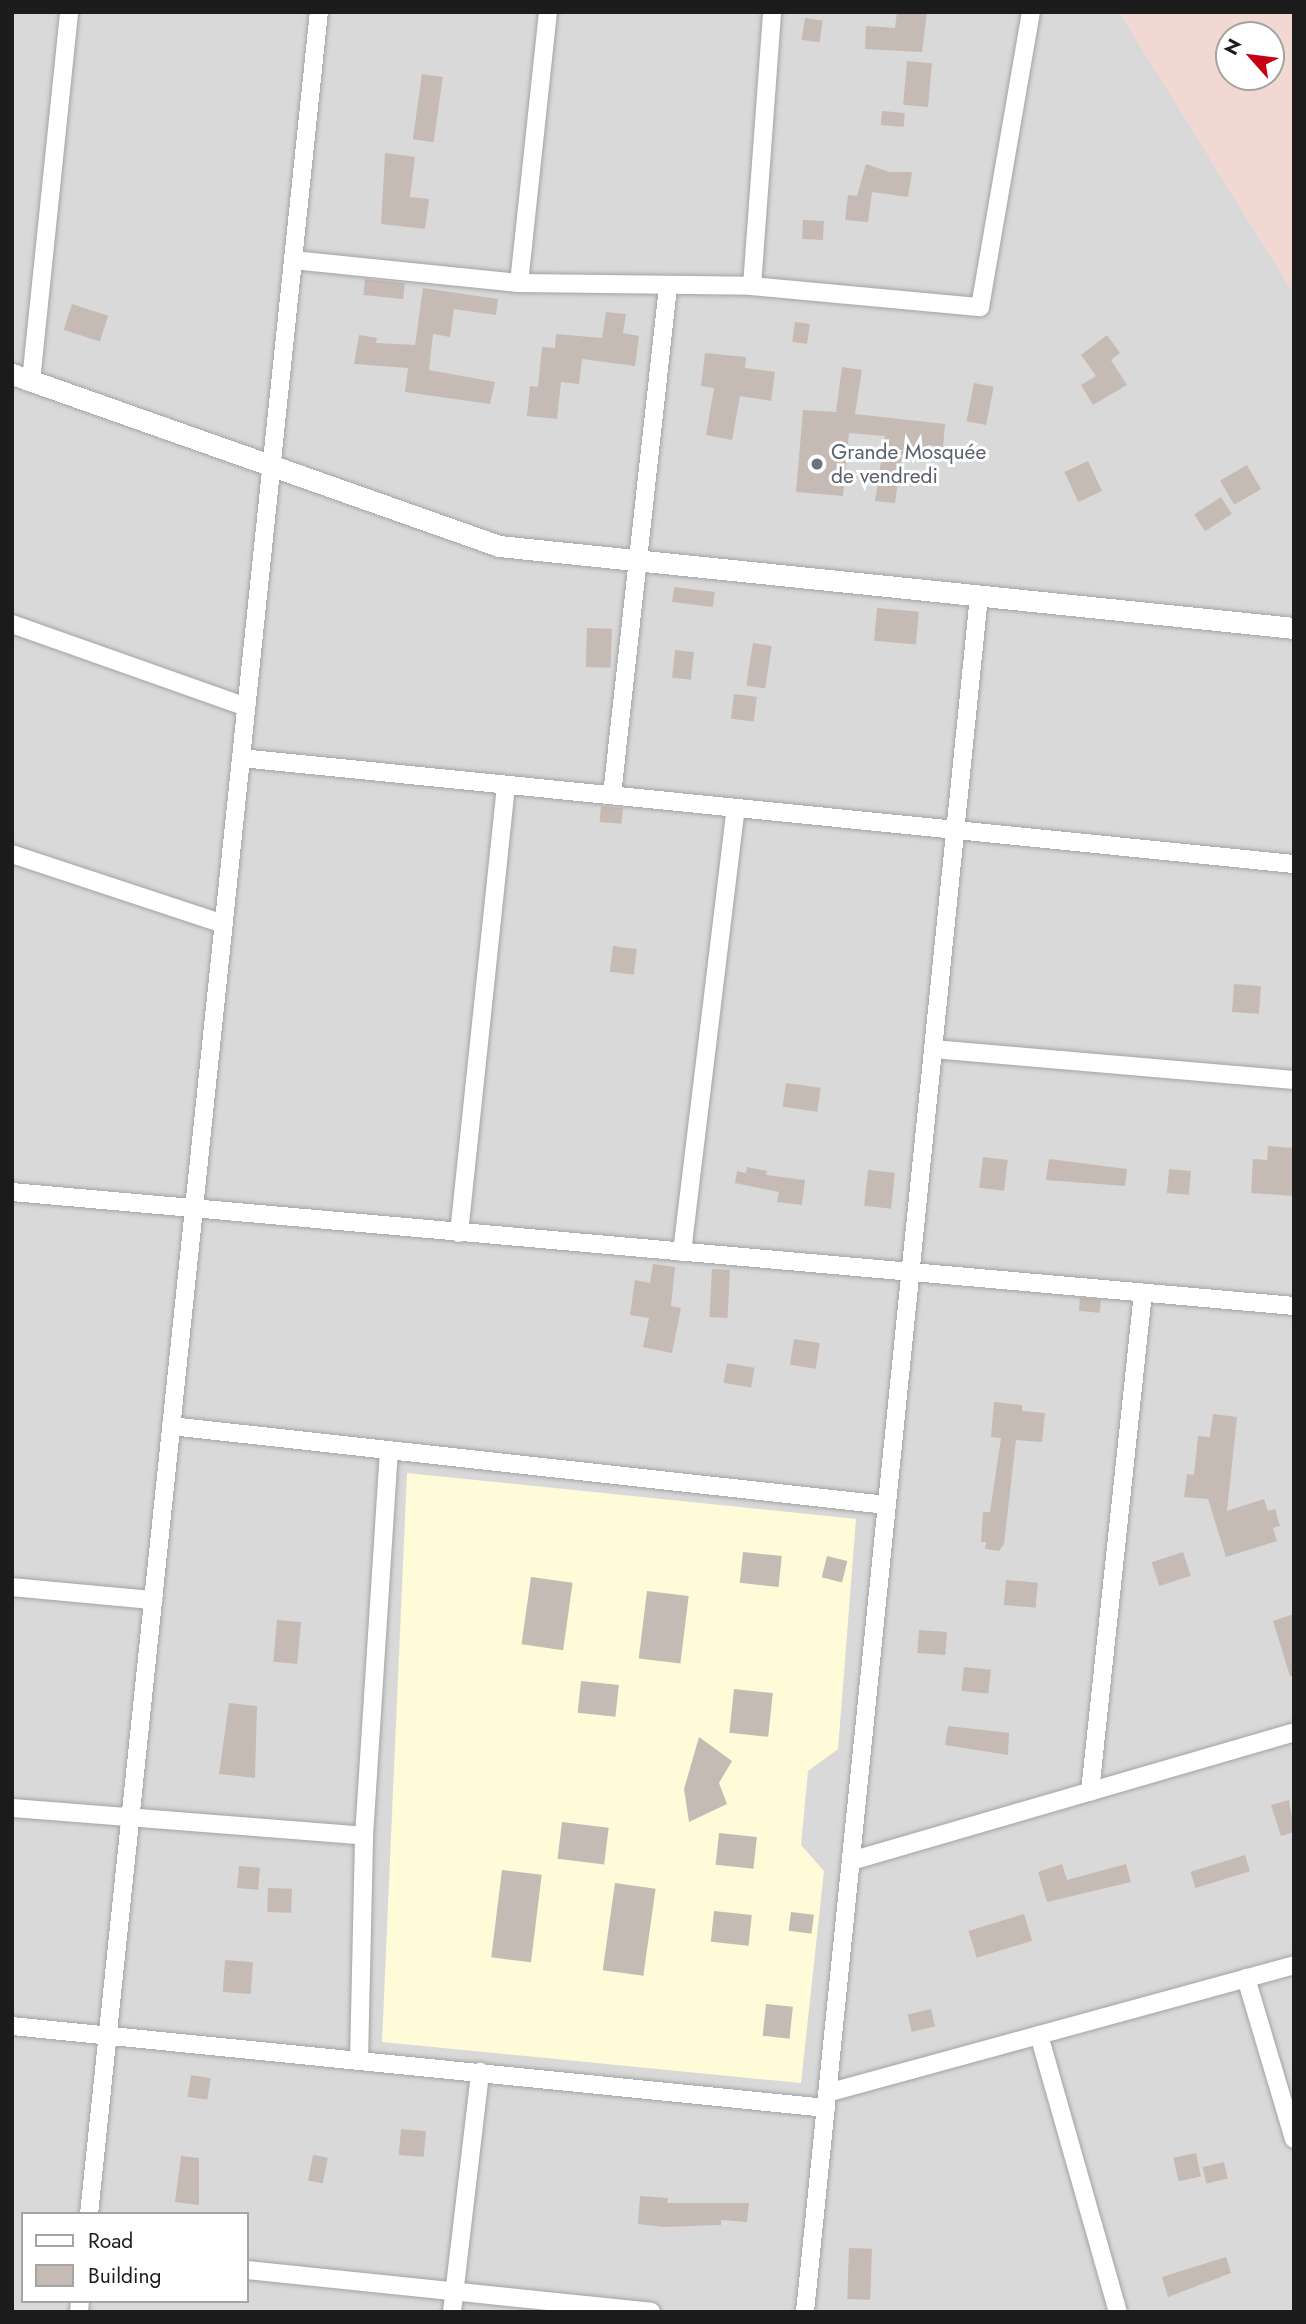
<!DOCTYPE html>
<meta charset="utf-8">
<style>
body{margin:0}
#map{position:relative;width:1306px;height:2324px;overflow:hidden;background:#eee8e1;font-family:Jost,sans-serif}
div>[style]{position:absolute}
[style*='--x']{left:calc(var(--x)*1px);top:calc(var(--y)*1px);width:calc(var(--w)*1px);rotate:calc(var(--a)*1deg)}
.residential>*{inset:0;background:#dad9d9}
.education>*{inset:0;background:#fffbd9}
.military>*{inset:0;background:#f1d8d3}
.building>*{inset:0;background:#c6bab4;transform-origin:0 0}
.roads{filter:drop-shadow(0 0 2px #a3a3a3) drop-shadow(0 0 2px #a3a3a3)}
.minor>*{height:18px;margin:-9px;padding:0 9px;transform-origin:9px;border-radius:9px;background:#fff}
.tertiary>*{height:21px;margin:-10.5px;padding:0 10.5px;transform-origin:10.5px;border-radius:10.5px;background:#fff}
.dots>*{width:19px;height:19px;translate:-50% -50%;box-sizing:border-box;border:4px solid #fff;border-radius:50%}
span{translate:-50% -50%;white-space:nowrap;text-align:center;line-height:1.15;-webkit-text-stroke:6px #fff;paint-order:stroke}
.worship-label{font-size:21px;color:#5b616d}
.left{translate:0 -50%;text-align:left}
.frame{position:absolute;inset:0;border:14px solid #1c1c1c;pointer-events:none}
.legend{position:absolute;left:21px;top:2212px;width:228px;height:91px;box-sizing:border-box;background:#fff;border:2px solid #a4a4a4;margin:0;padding:9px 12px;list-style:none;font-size:21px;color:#1c1c1c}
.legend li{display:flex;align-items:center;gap:14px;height:35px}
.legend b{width:35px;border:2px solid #a4a4a4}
.north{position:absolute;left:1215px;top:21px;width:70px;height:70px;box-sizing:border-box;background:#fff;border:2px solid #a4a4a4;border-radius:50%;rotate:298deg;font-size:19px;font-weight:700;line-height:28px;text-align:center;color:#1c1c1c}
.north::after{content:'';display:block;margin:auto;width:24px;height:32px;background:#c80013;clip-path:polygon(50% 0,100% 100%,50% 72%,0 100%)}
</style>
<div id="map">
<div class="residential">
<div style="clip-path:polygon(evenodd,12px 12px,1294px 12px,1294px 2312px,12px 2312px,12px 12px,1229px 35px,1271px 35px,1271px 77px,1229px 77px,1229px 35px,12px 12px,23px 2214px,247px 2214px,247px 2301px,23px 2301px,23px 2214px)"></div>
</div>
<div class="education">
<div style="clip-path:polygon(407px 1473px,856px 1519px,838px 1749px,808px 1771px,801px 1845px,824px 1871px,801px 2083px,382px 2042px)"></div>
</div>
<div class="military">
<div style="clip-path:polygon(evenodd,1119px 12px,1294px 12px,1294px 294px,1273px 261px,1119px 12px,1229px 35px,1271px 35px,1271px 77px,1229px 77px,1229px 35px)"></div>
</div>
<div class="building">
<div style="clip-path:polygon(897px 12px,927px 12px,922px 52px,865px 49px,866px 26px,895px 28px)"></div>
<div style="left:805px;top:18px;width:18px;height:22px;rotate:9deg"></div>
<div style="left:907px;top:61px;width:25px;height:44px;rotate:5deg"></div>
<div style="left:422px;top:74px;width:21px;height:66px;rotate:8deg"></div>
<div style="left:882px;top:111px;width:23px;height:14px;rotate:5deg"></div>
<div style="clip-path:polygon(385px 153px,415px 157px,410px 197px,429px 199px,425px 229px,381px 224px)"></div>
<div style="clip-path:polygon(866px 164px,889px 172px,912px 172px,908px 197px,872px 192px,868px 222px,845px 220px,848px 195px,857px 196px)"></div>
<div style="left:803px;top:220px;width:21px;height:19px;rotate:3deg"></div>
<div style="left:365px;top:279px;width:40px;height:16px;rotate:6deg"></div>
<div style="clip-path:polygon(423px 288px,498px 299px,496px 315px,454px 309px,450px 337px,433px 334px,429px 370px,495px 382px,490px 404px,405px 392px,408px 368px,354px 364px,359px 335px,377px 338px,376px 343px,415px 345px)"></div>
<div style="left:72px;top:304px;width:38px;height:27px;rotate:18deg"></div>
<div style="clip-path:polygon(606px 312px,626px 314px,623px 333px,639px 336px,635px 366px,582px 359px,579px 384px,561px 382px,557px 419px,527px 416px,530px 386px,538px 387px,542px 347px,555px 348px,556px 334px,602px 338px)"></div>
<div style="left:795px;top:322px;width:15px;height:20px;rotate:8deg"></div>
<div style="clip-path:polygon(1107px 335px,1120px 353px,1111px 360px,1127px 385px,1093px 405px,1081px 385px,1096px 376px,1081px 355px)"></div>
<div style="clip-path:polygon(705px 353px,746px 357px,745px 368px,775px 372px,771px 401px,740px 396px,732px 440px,706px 435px,714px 388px,701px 386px)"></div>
<div style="clip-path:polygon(842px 367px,862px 370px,855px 414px,945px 424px,943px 447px,928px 445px,927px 457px,902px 454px,895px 503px,875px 501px,885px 436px,849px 433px,843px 496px,796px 492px,803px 410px,836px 412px)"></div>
<div style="left:974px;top:383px;width:20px;height:39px;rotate:11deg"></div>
<div style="left:1088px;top:461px;width:33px;height:26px;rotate:65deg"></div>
<div style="left:1247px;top:465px;width:28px;height:31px;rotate:60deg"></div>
<div style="left:1221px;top:497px;width:20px;height:32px;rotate:57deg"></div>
<div style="left:674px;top:587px;width:41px;height:15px;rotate:7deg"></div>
<div style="left:877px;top:608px;width:42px;height:33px;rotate:5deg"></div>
<div style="left:587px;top:628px;width:25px;height:39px;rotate:2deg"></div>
<div style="left:753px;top:643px;width:19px;height:43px;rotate:9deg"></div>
<div style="left:675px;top:650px;width:19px;height:28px;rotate:6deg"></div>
<div style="left:734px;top:694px;width:23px;height:25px;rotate:7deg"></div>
<div style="left:601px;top:806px;width:22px;height:16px;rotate:5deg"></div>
<div style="left:613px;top:946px;width:24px;height:26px;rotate:7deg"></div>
<div style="left:1234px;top:984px;width:27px;height:28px;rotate:4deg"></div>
<div style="left:786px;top:1083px;width:35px;height:24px;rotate:8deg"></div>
<div style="clip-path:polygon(1268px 1146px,1294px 1148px,1294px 1196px,1251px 1193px,1253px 1159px,1267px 1160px)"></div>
<div style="left:983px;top:1157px;width:25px;height:31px;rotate:7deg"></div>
<div style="clip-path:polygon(1049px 1159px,1127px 1169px,1125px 1186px,1046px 1180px)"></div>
<div style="clip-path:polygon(747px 1167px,767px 1171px,766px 1175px,805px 1180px,802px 1205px,777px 1202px,779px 1192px,735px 1183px,737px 1171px,746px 1173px)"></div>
<div style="left:1169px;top:1169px;width:22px;height:24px;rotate:5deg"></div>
<div style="left:868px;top:1170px;width:27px;height:36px;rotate:6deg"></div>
<div style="clip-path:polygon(653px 1264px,675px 1267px,671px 1306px,681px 1308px,672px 1353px,643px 1347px,649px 1318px,630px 1315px,635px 1280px,650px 1283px)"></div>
<div style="left:712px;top:1269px;width:18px;height:48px;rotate:3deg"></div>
<div style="left:1080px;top:1298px;width:21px;height:13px;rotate:5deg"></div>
<div style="left:794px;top:1339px;width:26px;height:26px;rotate:9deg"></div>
<div style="left:727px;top:1363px;width:28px;height:20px;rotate:10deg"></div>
<div style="clip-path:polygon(994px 1402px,1022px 1405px,1022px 1411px,1045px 1413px,1042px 1442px,1016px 1440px,1004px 1544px,999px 1551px,985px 1549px,986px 1542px,981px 1542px,983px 1512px,990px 1512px,1001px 1438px,991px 1437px)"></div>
<div style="clip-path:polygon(1213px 1414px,1237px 1417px,1227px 1511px,1264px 1499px,1268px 1511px,1275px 1509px,1280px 1526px,1273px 1528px,1277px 1541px,1226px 1557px,1208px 1499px,1184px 1497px,1187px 1474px,1194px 1475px,1198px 1436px,1210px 1437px)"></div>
<div style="left:743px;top:1552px;width:39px;height:31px;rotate:6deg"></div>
<div style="left:1183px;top:1552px;width:25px;height:33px;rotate:72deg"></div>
<div style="left:827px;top:1556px;width:21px;height:22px;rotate:14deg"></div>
<div style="left:531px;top:1577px;width:42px;height:68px;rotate:8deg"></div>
<div style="left:1006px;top:1580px;width:32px;height:25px;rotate:5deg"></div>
<div style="left:647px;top:1591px;width:42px;height:68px;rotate:7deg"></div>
<div style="clip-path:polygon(1294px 1614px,1294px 1676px,1290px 1676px,1273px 1621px)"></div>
<div style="left:277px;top:1620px;width:24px;height:42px;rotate:5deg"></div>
<div style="left:919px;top:1630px;width:28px;height:23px;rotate:4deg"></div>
<div style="left:964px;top:1667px;width:27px;height:24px;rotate:6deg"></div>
<div style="left:581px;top:1681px;width:38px;height:32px;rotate:6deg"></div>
<div style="left:734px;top:1689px;width:39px;height:44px;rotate:6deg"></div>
<div style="clip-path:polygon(229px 1703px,257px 1706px,255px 1778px,219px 1774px)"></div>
<div style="clip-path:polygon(948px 1726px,1009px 1733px,1008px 1755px,945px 1745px)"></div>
<div style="clip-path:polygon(699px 1737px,732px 1761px,719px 1783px,727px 1804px,689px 1822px,684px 1789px)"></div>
<div style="clip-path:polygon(1289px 1800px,1294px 1832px,1281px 1836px,1271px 1805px)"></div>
<div style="left:562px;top:1822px;width:47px;height:37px;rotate:7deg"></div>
<div style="left:719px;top:1833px;width:38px;height:32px;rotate:6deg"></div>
<div style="left:1245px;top:1855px;width:17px;height:57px;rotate:73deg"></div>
<div style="clip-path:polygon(1062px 1864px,1067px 1880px,1126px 1864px,1131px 1882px,1047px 1902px,1038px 1872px)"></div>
<div style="left:239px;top:1866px;width:21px;height:22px;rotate:5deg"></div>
<div style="left:502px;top:1870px;width:40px;height:88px;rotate:7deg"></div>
<div style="left:615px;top:1883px;width:41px;height:88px;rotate:8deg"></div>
<div style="left:268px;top:1888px;width:24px;height:24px;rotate:2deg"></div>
<div style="left:714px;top:1911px;width:38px;height:31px;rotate:6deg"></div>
<div style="left:791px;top:1912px;width:23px;height:19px;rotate:7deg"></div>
<div style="left:1024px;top:1914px;width:28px;height:58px;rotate:73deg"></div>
<div style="left:225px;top:1960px;width:28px;height:32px;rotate:4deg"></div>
<div style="left:766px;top:2004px;width:27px;height:32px;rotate:6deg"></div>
<div style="left:931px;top:2009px;width:18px;height:24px;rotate:77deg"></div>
<div style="left:191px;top:2075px;width:20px;height:22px;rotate:9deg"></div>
<div style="left:401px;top:2129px;width:25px;height:26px;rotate:5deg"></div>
<div style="left:1196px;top:2153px;width:24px;height:23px;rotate:78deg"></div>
<div style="left:313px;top:2155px;width:15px;height:26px;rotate:11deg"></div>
<div style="clip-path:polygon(181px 2156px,199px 2158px,199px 2205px,175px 2202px)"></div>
<div style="left:1224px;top:2162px;width:17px;height:22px;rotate:77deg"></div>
<div style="clip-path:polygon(640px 2196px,668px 2198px,667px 2203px,749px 2203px,747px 2222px,721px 2220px,721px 2225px,664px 2227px,638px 2224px)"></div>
<div style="left:849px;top:2248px;width:23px;height:51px;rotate:2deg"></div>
<div style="clip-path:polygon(1226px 2257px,1231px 2273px,1168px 2297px,1162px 2277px)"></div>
</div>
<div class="roads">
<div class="minor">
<div style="--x:293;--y:260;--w:227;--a:5.8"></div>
<div style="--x:519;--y:283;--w:233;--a:0.7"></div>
<div style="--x:752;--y:286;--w:229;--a:5.3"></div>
<div style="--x:980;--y:307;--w:299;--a:-80.2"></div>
<div style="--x:519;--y:283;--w:273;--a:-83.9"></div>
<div style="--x:752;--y:286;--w:275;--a:-85.8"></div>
<div style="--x:31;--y:381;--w:371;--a:-84.1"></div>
<div style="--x:12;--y:624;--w:248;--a:19.5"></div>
<div style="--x:241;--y:758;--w:1058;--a:5.75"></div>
<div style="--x:612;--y:795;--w:511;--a:-83.71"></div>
<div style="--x:12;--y:854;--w:223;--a:18.3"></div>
<div style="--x:933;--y:1049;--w:362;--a:4.9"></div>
<div style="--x:12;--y:1192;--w:1287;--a:5.08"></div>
<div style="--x:459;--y:1233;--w:450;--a:-84"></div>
<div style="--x:682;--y:1252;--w:447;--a:-83.1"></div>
<div style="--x:171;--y:1426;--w:720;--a:6.3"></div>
<div style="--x:12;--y:1587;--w:142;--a:5.3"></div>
<div style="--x:1090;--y:1792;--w:502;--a:-83.94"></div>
<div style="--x:12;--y:1808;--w:353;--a:4.5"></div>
<div style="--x:851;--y:1861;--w:461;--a:-16.2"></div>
<div style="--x:1246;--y:1978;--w:168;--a:73.4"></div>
<div style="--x:12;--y:2026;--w:818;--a:5.75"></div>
<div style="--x:1039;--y:2035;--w:288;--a:74.1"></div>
<div style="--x:359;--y:2060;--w:224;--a:-88.7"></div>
<div style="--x:364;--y:1836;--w:387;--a:-86.3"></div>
<div style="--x:827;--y:2093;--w:484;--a:-15.3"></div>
<div style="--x:89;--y:2214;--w:2214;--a:-84.04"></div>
<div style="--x:247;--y:2270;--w:406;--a:5.9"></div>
<div style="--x:79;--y:2312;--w:11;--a:-85"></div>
<div style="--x:452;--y:2312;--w:242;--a:-83.3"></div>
<div style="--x:805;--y:2312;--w:1725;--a:-84.21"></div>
</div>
<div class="tertiary">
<div style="--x:12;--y:374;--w:516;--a:19.45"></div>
<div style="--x:499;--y:546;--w:799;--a:5.89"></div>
</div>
</div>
<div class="dots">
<div style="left:817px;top:464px;background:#6b7280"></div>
</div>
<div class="worship-label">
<span class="left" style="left:831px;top:464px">Grande Mosquée<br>de vendredi</span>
</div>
<div class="frame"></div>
<ul class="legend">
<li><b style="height:9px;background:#fff"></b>Road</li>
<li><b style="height:19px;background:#c6bab4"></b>Building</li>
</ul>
<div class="north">N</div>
</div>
